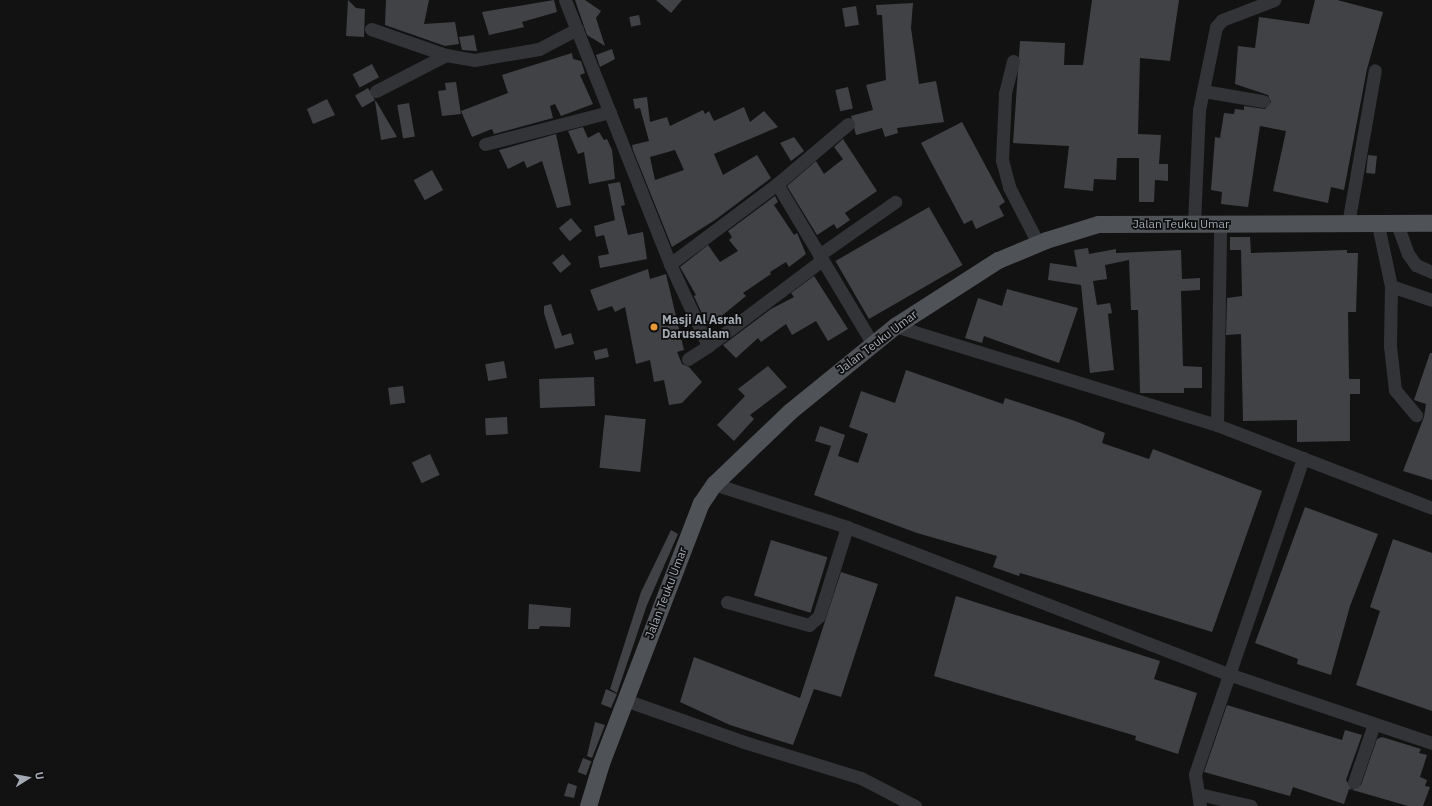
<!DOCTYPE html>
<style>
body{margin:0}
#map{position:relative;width:1432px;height:806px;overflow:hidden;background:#121213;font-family:"IBM Plex Sans",sans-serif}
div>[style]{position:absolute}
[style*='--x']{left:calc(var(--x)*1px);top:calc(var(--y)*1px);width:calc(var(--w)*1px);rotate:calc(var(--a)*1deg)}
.building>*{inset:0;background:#414246;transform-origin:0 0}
.minor>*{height:13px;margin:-6.5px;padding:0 6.5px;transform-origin:6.5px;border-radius:6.5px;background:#333438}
.major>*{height:17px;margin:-8.5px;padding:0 8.5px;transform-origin:8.5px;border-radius:8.5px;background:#4f5257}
.dots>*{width:11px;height:11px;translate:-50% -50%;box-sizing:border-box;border:2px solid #0d0d0e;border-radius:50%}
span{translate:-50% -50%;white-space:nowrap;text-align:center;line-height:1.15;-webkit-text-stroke:3.5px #0d0d0e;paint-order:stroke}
.street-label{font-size:12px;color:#a4aab3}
.poi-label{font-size:12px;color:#a4aab3;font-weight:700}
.left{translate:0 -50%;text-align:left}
.north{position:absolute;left:8px;top:758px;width:40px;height:40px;-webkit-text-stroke:3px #0d0d0e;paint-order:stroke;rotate:79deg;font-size:11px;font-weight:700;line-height:16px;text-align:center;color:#a4aab3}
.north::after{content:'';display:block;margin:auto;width:14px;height:18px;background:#a4aab3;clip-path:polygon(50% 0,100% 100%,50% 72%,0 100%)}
</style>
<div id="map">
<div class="building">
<div style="clip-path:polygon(348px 0,356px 8px,365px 9px,364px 37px,346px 36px)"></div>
<div style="clip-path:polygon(386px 0,429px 0,424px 24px,455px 22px,459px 44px,445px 46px,385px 25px)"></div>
<div style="clip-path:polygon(554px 0,557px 12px,522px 22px,524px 27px,489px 35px,482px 12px)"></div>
<div style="clip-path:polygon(575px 0,585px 0,601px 11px,596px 18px,605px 46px,587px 35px)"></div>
<div style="clip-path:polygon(656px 0,682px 0,671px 13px)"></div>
<div style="clip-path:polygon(1092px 0,1179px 0,1170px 61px,1140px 58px,1138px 134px,1161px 135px,1159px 164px,1168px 164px,1168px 181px,1155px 180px,1154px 202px,1139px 202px,1139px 158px,1117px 158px,1116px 180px,1094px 179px,1093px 191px,1064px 188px,1069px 146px,1013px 143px,1020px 41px,1065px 43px,1064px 65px,1083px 65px)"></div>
<div style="clip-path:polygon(1315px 0,1337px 0,1383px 12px,1367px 69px,1344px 190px,1331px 187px,1328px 203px,1273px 191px,1286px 131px,1260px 126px,1248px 207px,1221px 204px,1222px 192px,1211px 190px,1215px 137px,1220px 138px,1224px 113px,1234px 114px,1235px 109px,1244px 110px,1244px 106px,1265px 109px,1271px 102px,1268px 95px,1235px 84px,1238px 46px,1255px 48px,1259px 17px,1309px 24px)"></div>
<div style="clip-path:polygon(913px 3px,911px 28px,919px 84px,936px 81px,944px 122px,897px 128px,898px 133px,885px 137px,882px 128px,856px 135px,851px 116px,873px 110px,866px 85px,886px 80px,882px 15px,877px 15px,876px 5px)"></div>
<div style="left:856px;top:6px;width:19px;height:14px;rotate:81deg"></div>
<div style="left:639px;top:15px;width:10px;height:10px;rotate:79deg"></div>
<div style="clip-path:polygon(474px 35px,477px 51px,462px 50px,459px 37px)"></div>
<div style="clip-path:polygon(612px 49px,615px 59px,600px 67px,596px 55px)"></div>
<div style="clip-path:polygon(572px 53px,573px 59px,581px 61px,585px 73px,580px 75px,593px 104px,561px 116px,555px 104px,550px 106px,553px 118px,494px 134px,492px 129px,472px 137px,461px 111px,508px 93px,502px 75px)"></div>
<div style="left:372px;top:64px;width:15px;height:22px;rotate:62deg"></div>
<div style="clip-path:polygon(456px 82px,461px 114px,442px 116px,438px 91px,446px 90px,445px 83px)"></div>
<div style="left:848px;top:87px;width:22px;height:13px;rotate:77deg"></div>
<div style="left:368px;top:88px;width:14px;height:15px;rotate:60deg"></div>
<div style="clip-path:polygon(evenodd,647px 97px,650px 122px,667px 117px,670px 126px,703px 110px,705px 114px,709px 111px,714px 121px,744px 107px,750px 122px,764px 111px,778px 127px,714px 154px,723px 175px,757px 155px,771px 178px,715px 220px,672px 247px,633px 150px,632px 145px,649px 141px,640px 108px,635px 109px,633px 99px,647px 97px,675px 150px,684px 170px,655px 180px,650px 157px,675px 150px)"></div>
<div style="clip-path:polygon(327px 99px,335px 115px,313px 124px,307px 109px)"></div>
<div style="clip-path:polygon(375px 101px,376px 101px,397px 137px,381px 140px)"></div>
<div style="left:409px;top:103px;width:34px;height:12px;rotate:80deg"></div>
<div style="clip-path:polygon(962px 122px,1005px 202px,999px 206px,1004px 216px,976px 229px,972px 220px,964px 224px,921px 143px)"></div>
<div style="clip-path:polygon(583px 127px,588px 138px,599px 132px,604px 140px,607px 139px,612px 150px,615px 179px,589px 184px,584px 152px,578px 154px,568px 131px)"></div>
<div style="clip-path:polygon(556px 134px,571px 205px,557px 208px,542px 161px,527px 168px,524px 161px,508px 169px,499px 150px)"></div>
<div style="clip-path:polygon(794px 137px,804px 151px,791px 161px,780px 143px)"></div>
<div style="clip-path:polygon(843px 139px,877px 191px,845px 213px,850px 220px,837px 229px,834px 224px,817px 235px,787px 186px,816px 161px,824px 174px,843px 159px,834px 147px)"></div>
<div style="left:1368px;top:155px;width:9px;height:18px;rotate:6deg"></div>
<div style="left:432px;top:170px;width:23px;height:21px;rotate:61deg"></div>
<div style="clip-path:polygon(620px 182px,625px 205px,621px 206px,628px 235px,643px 232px,647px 259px,600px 268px,598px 256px,609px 254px,604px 235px,596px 237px,594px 226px,615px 220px,608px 184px)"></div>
<div style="clip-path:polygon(775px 196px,778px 202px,774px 205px,794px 235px,797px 233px,806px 254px,789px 267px,786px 262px,770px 272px,771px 274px,743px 293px,746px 296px,708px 327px,694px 296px,696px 295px,680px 267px,708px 245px,720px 262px,738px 251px,729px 240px,732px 237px,728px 231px)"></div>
<div style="left:929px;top:207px;width:67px;height:108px;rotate:60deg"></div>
<div style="left:571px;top:218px;width:17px;height:16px;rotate:50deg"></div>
<div style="clip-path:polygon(1230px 237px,1250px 237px,1251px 253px,1347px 250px,1347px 253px,1358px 253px,1356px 312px,1348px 312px,1349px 379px,1360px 379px,1360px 394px,1350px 394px,1350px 441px,1297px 442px,1297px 420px,1243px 421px,1241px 334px,1226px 335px,1227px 298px,1242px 296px,1241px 250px,1230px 250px)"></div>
<div style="clip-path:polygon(1088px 248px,1089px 254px,1116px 249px,1116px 253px,1181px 250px,1182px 279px,1200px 278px,1200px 290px,1181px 291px,1183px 366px,1202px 367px,1202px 388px,1184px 388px,1184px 393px,1140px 393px,1138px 310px,1131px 310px,1129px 260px,1105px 265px,1107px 279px,1093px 281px,1097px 305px,1110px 303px,1112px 313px,1108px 314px,1114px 370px,1090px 373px,1081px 285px,1048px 280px,1050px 263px,1077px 267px,1074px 250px)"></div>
<div style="left:563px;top:254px;width:13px;height:14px;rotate:51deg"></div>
<div style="clip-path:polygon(648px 269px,650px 279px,666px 274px,684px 350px,677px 352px,682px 364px,689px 367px,702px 382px,682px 403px,669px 405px,664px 380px,654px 382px,650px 360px,636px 364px,625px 307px,615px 312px,612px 306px,598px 311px,590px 290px)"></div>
<div style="clip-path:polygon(814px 276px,848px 329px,828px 341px,816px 321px,792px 335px,786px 324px,761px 342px,758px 338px,736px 358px,723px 345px,771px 309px,794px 297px,791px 293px)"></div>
<div style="clip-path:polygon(1007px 289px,1078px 308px,1059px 363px,984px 336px,982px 343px,965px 338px,978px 298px,1002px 306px)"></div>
<div style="clip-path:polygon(551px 304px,562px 336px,571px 333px,574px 344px,555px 349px,544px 313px,544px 306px)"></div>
<div style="left:607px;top:348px;width:9px;height:14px;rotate:77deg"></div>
<div style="clip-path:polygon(1430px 353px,1432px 353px,1432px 480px,1403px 471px,1424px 417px,1426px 404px,1414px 400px)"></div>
<div style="left:504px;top:361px;width:17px;height:19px;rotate:80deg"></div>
<div style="clip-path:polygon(768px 366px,787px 387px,750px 415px,754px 419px,734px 441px,717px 425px,745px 396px,738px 389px)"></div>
<div style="clip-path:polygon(906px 370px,1003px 404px,1005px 398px,1075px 421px,1105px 433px,1102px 443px,1149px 459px,1153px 449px,1262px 491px,1212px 632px,1051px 582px,1020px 573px,1019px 576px,993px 567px,997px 556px,917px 533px,814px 495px,831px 446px,815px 441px,820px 426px,845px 435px,838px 456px,858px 463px,868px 434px,849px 427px,861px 391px,895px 403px)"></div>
<div style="left:594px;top:377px;width:29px;height:55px;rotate:88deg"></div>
<div style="left:403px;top:386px;width:17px;height:15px;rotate:83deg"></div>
<div style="left:605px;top:415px;width:41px;height:53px;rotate:6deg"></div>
<div style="left:507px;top:417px;width:17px;height:22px;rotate:87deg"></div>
<div style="left:430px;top:454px;width:23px;height:20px;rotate:65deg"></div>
<div style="clip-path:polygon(1305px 507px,1378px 534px,1350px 606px,1331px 675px,1297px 664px,1298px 659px,1255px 643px)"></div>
<div style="clip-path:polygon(671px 530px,678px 534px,647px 605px,617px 693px,610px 689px,641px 592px)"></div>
<div style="clip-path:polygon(1393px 539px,1432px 553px,1432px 711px,1356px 685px,1380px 611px,1370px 607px)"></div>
<div style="left:771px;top:540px;width:59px;height:58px;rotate:17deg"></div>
<div style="clip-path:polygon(841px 572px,878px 584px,841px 697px,814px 689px,793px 745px,730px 725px,680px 702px,694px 657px,800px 698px)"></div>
<div style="clip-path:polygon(956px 596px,1160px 661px,1154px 679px,1197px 693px,1178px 754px,1135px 740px,1136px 736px,934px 676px)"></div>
<div style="clip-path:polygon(529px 604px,571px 608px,570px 627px,540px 626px,539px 629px,528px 629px)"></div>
<div style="clip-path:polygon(606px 689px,617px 694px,611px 708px,601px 704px)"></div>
<div style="clip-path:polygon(1227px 705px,1342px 740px,1345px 730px,1362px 735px,1346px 780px,1352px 790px,1361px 785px,1377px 739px,1382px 737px,1421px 749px,1419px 753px,1427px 755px,1420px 777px,1427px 780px,1425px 786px,1430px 787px,1423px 806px,1408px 806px,1349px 789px,1344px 804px,1293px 787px,1290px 796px,1204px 772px)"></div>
<div style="clip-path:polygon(595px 722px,605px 725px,592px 758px,587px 756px)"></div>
<div style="left:583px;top:758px;width:9px;height:15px;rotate:21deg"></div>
<div style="clip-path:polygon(568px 783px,577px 786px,574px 798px,564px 796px)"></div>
</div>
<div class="minor">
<div style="--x:565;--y:0;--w:284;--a:68.3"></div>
<div style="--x:670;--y:264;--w:134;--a:-36.8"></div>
<div style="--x:777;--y:184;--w:185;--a:59.1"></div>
<div style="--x:371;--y:29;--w:79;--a:19.1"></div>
<div style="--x:446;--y:55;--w:28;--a:10"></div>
<div style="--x:474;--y:60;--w:66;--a:-9.6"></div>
<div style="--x:539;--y:49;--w:43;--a:-27.8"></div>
<div style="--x:1013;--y:61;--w:34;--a:104"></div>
<div style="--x:1005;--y:94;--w:66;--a:92.6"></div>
<div style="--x:1002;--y:160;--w:28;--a:75"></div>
<div style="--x:1009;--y:187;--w:63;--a:62.6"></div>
<div style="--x:376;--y:91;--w:79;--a:-27.2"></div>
<div style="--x:1203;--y:91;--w:61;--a:9.5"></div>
<div style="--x:485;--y:144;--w:129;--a:-14.4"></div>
<div style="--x:777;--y:184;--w:93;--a:-40.2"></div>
<div style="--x:1194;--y:224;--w:114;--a:-87.5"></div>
<div style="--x:1199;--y:110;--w:85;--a:-78.4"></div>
<div style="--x:1216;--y:27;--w:9;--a:-49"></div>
<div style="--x:1222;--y:20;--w:56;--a:-21"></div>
<div style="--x:1348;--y:224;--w:156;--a:-80.1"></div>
<div style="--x:1397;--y:224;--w:32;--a:70"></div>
<div style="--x:1408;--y:254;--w:14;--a:54"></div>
<div style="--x:1416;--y:265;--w:17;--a:24"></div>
<div style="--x:1378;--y:225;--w:62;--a:78"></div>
<div style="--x:1391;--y:286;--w:60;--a:91"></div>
<div style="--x:1390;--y:346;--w:44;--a:83.5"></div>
<div style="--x:1395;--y:390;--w:33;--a:50"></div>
<div style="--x:819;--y:255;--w:93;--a:-34.9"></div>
<div style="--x:670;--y:264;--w:90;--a:65.1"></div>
<div style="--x:708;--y:346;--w:143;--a:-37"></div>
<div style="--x:1391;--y:286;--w:43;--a:18.9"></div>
<div style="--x:895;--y:326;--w:337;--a:17.1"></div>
<div style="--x:1217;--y:425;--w:230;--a:21.1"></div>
<div style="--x:688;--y:359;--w:24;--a:-33"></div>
<div style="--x:1217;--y:425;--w:202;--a:-89.1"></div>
<div style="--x:714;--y:484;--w:140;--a:17.9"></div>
<div style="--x:847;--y:527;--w:408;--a:21.1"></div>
<div style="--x:1228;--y:674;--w:215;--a:18.7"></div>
<div style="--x:727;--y:602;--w:85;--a:15.7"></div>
<div style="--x:809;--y:625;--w:13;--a:-42"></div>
<div style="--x:819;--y:616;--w:93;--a:-72.5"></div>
<div style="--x:625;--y:700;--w:126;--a:19.4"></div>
<div style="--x:744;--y:742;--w:122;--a:17.1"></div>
<div style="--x:861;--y:778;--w:61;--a:27.4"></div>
<div style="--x:1354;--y:782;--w:61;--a:-71"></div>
<div style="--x:1199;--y:794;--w:53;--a:13"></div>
<div style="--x:1200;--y:806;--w:32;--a:-99"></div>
<div style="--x:1195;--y:774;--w:334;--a:-71.1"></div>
</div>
<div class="major">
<div style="--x:588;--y:806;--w:45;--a:-73.2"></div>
<div style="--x:601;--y:763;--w:279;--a:-69"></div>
<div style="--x:701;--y:503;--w:23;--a:-56"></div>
<div style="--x:714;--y:484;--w:104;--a:-43.8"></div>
<div style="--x:789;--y:412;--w:136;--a:-39.1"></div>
<div style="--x:895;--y:326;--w:122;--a:-32.7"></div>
<div style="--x:998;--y:260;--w:52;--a:-22.6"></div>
<div style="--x:1046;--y:240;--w:54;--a:-17.1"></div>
<div style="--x:1098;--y:224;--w:334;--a:-0.2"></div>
</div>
<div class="dots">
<div style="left:654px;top:327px;background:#e79836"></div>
</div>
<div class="street-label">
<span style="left:1181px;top:224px">Jalan Teuku Umar</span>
<span style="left:877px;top:342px;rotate:-37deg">Jalan Teuku Umar</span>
<span style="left:666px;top:593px;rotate:-69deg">Jalan Teuku Umar</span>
</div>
<div class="poi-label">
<span class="left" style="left:662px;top:327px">Masji Al Asrah<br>Darussalam</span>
</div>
<div class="north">U</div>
</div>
